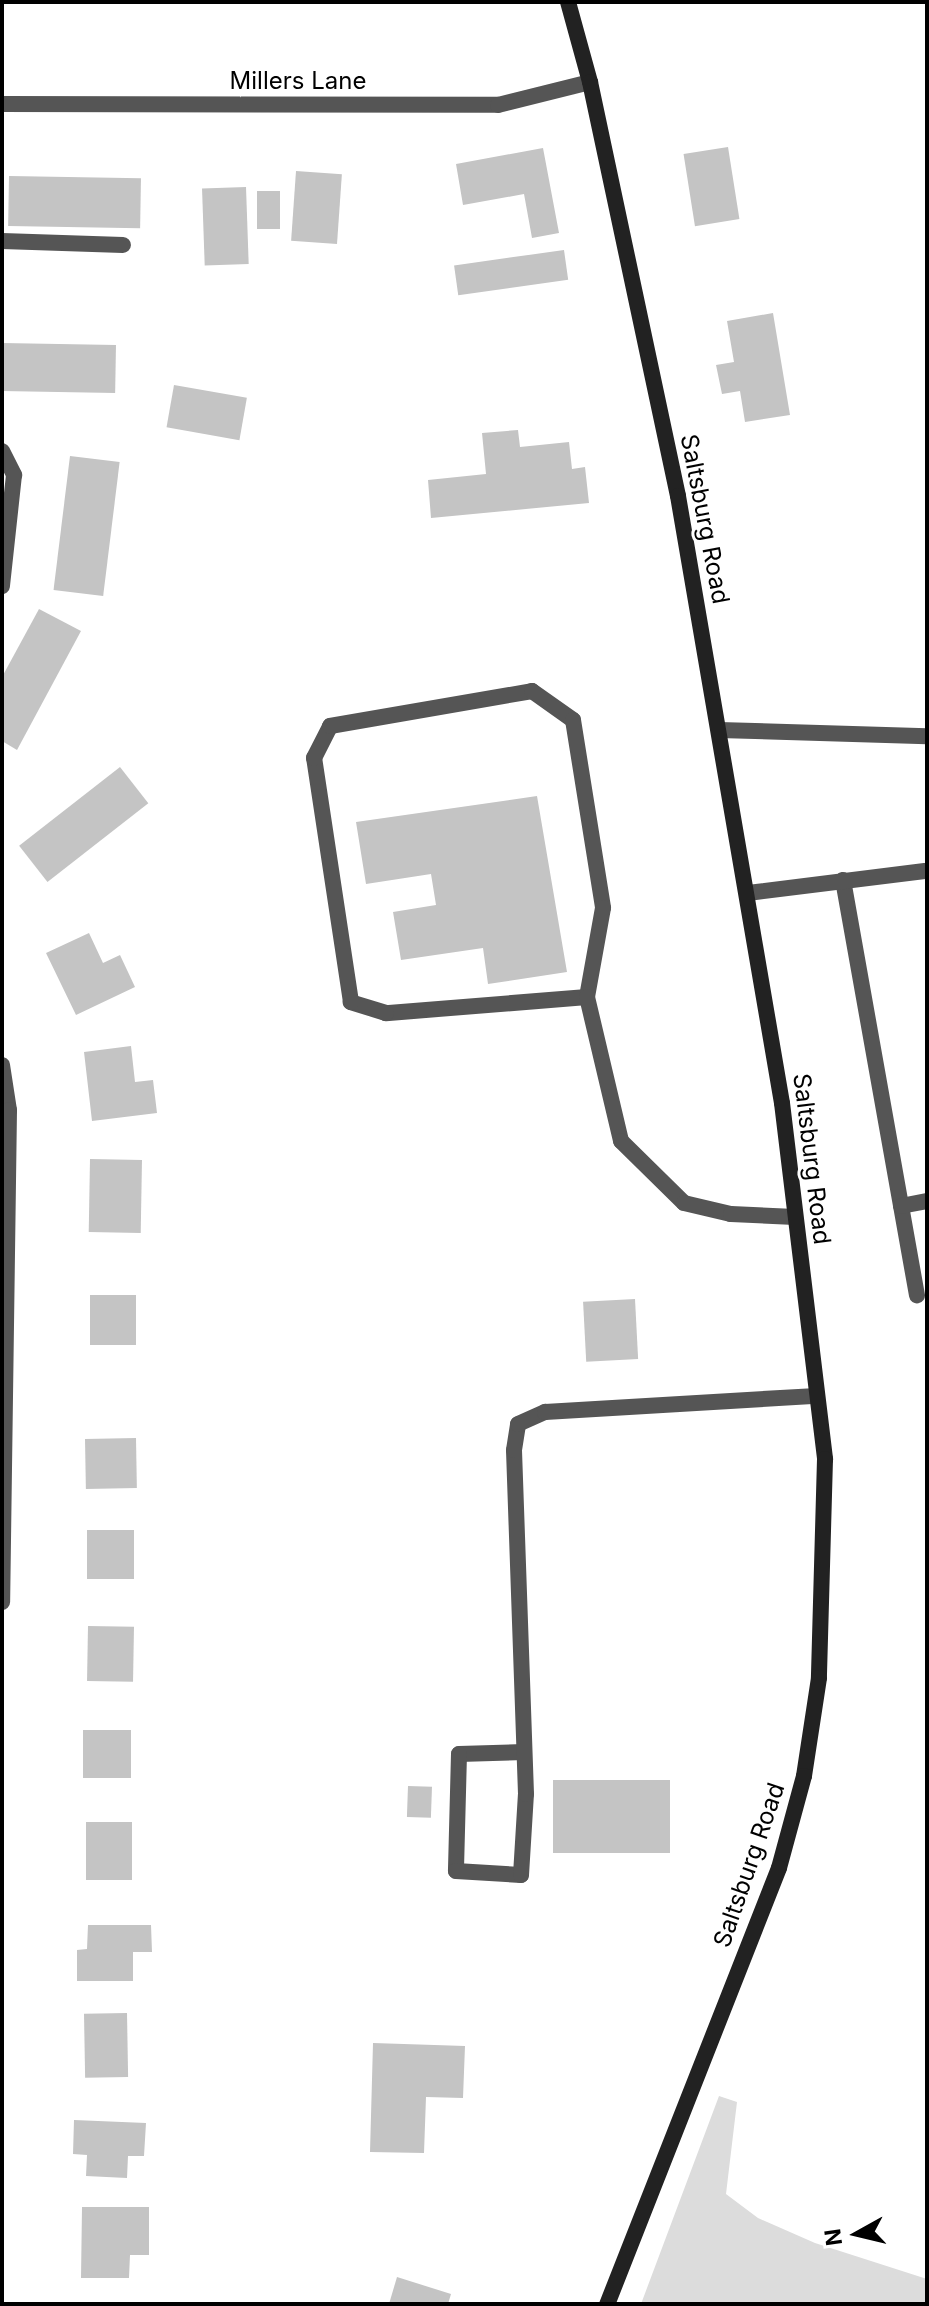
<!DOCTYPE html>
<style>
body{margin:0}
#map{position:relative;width:929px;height:2306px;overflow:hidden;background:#fff;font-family:Inter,sans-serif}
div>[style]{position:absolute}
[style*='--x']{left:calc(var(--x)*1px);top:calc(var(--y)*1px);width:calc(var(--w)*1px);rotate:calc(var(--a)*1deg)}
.green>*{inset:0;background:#dcdcdc}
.building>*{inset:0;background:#c4c4c4;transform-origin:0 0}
.service>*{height:16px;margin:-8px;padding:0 8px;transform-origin:8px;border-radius:8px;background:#555}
.minor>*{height:16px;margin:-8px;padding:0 8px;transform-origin:8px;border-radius:8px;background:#555}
.tertiary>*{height:16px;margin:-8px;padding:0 8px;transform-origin:8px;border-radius:8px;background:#555}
.secondary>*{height:16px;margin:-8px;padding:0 8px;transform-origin:8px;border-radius:8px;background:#222}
span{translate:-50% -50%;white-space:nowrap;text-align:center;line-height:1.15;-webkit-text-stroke:6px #fff;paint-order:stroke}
.street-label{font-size:24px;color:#000}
.frame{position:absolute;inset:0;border:4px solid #000;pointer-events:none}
.north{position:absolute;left:817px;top:2194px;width:80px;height:80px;-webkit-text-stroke:6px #fff;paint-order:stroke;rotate:262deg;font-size:22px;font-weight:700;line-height:32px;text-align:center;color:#000}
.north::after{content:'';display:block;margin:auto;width:28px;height:36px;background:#000;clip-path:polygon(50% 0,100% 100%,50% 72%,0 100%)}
</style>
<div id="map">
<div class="green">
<div style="clip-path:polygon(719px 2096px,737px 2102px,726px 2194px,758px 2218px,815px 2243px,927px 2279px,927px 2304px,641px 2304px)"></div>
</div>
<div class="building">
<div style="left:728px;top:147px;width:73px;height:45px;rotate:81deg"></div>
<div style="clip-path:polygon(543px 148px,559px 233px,532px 238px,524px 194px,463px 205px,456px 164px)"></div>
<div style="left:296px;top:171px;width:46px;height:70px;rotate:4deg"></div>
<div style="left:9px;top:176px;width:132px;height:50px;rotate:1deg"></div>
<div style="left:246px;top:187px;width:77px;height:44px;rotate:88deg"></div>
<div style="left:257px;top:191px;width:23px;height:38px"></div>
<div style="left:564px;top:250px;width:30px;height:111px;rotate:82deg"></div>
<div style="clip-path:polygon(773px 313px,790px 415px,745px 422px,740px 391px,722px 394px,716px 365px,734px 362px,727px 321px)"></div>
<div style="left:2px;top:343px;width:114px;height:48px;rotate:1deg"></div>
<div style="left:174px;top:385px;width:74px;height:43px;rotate:10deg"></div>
<div style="clip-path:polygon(518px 430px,520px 447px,569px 442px,572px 469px,585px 467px,589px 503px,431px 518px,428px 480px,486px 474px,482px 433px)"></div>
<div style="left:70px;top:456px;width:50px;height:135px;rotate:7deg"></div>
<div style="clip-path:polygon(39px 609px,81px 631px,17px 750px,2px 741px,2px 677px)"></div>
<div style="left:120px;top:767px;width:46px;height:128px;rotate:52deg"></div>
<div style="clip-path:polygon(537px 796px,567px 972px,488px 984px,483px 948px,401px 960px,393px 912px,436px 905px,431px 874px,366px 884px,356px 822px)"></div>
<div style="clip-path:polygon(89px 933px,103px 963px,120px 955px,135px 987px,76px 1015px,46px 953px)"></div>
<div style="clip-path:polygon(131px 1046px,135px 1082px,153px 1080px,157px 1113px,92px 1121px,84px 1052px)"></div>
<div style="left:90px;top:1159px;width:52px;height:73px;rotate:1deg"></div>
<div style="left:90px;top:1295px;width:46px;height:50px"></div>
<div style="left:635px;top:1299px;width:60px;height:52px;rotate:87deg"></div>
<div style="left:136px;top:1438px;width:50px;height:51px;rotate:89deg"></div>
<div style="left:87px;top:1530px;width:47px;height:49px"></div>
<div style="left:88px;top:1626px;width:46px;height:55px;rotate:1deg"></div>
<div style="left:83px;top:1730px;width:48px;height:48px"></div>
<div style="left:553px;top:1780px;width:117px;height:73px"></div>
<div style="left:408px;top:1786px;width:24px;height:31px;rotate:2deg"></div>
<div style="left:86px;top:1822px;width:46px;height:58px"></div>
<div style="clip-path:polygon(88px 1925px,151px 1925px,152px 1952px,133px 1952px,133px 1981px,77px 1981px,77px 1950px,87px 1949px)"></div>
<div style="left:127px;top:2013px;width:64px;height:43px;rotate:89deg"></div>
<div style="clip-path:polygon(373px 2043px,465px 2046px,463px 2098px,426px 2097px,424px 2153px,370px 2152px)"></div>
<div style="clip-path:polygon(74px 2120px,146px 2123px,144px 2156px,128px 2156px,127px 2178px,86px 2176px,87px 2155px,73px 2154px)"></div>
<div style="clip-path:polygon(82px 2207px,149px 2207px,149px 2255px,130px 2255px,129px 2278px,81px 2278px)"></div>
<div style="clip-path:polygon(397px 2277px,451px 2294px,448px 2304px,389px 2304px)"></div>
</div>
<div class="service">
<div style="--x:2;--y:241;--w:121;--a:1.9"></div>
<div style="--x:2;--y:451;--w:27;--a:63"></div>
<div style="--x:14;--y:475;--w:112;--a:96.2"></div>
<div style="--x:719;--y:730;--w:208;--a:1.7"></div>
<div style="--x:843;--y:880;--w:422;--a:79.9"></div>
<div style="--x:748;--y:893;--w:178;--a:-7.1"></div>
<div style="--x:587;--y:997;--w:202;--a:175.4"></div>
<div style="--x:386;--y:1013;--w:37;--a:-163"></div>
<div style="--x:351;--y:1002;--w:247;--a:-98.6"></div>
<div style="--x:314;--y:758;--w:36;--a:-63"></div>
<div style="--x:330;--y:726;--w:205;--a:-9.8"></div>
<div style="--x:532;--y:691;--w:50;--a:35.3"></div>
<div style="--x:573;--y:720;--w:190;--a:80.9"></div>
<div style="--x:603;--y:908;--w:90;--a:100.2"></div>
<div style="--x:587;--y:997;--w:148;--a:76.7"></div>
<div style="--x:621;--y:1141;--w:88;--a:44.5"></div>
<div style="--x:684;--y:1203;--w:48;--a:13.2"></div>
<div style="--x:731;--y:1214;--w:64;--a:2.7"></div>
<div style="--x:901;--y:1206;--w:26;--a:-11"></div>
<div style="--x:524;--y:1752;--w:65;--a:178.2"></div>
<div style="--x:459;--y:1754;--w:117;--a:91.5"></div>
<div style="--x:456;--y:1871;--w:65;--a:3.5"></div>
<div style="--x:521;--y:1875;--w:81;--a:-86.5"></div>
<div style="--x:526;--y:1794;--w:344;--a:-92"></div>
<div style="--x:514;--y:1450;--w:26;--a:-81"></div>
<div style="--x:518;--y:1424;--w:30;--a:-24"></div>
<div style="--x:545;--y:1412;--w:272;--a:-3.4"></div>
</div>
<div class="minor">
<div style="--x:2;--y:1065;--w:46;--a:81.2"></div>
<div style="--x:9;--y:1110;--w:492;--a:90.8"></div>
</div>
<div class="tertiary">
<div style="--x:2;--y:104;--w:496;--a:0.1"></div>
<div style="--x:498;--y:105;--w:95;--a:-14"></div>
</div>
<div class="secondary">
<div style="--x:568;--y:2;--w:83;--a:74.6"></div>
<div style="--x:590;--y:82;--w:423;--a:78"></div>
<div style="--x:678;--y:496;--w:616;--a:80.28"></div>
<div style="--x:782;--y:1103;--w:359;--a:83.1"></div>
<div style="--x:825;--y:1459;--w:219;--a:91.6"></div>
<div style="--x:819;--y:1678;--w:99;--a:98.7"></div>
<div style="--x:804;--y:1776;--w:95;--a:105.2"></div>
<div style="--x:779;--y:1868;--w:469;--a:111.5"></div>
</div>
<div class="street-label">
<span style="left:298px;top:81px">Millers Lane</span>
<span style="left:705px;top:519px;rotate:79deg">Saltsburg Road</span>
<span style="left:812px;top:1159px;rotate:83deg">Saltsburg Road</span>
<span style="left:749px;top:1865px;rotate:-71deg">Saltsburg Road</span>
</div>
<div class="frame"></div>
<div class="north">N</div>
</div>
